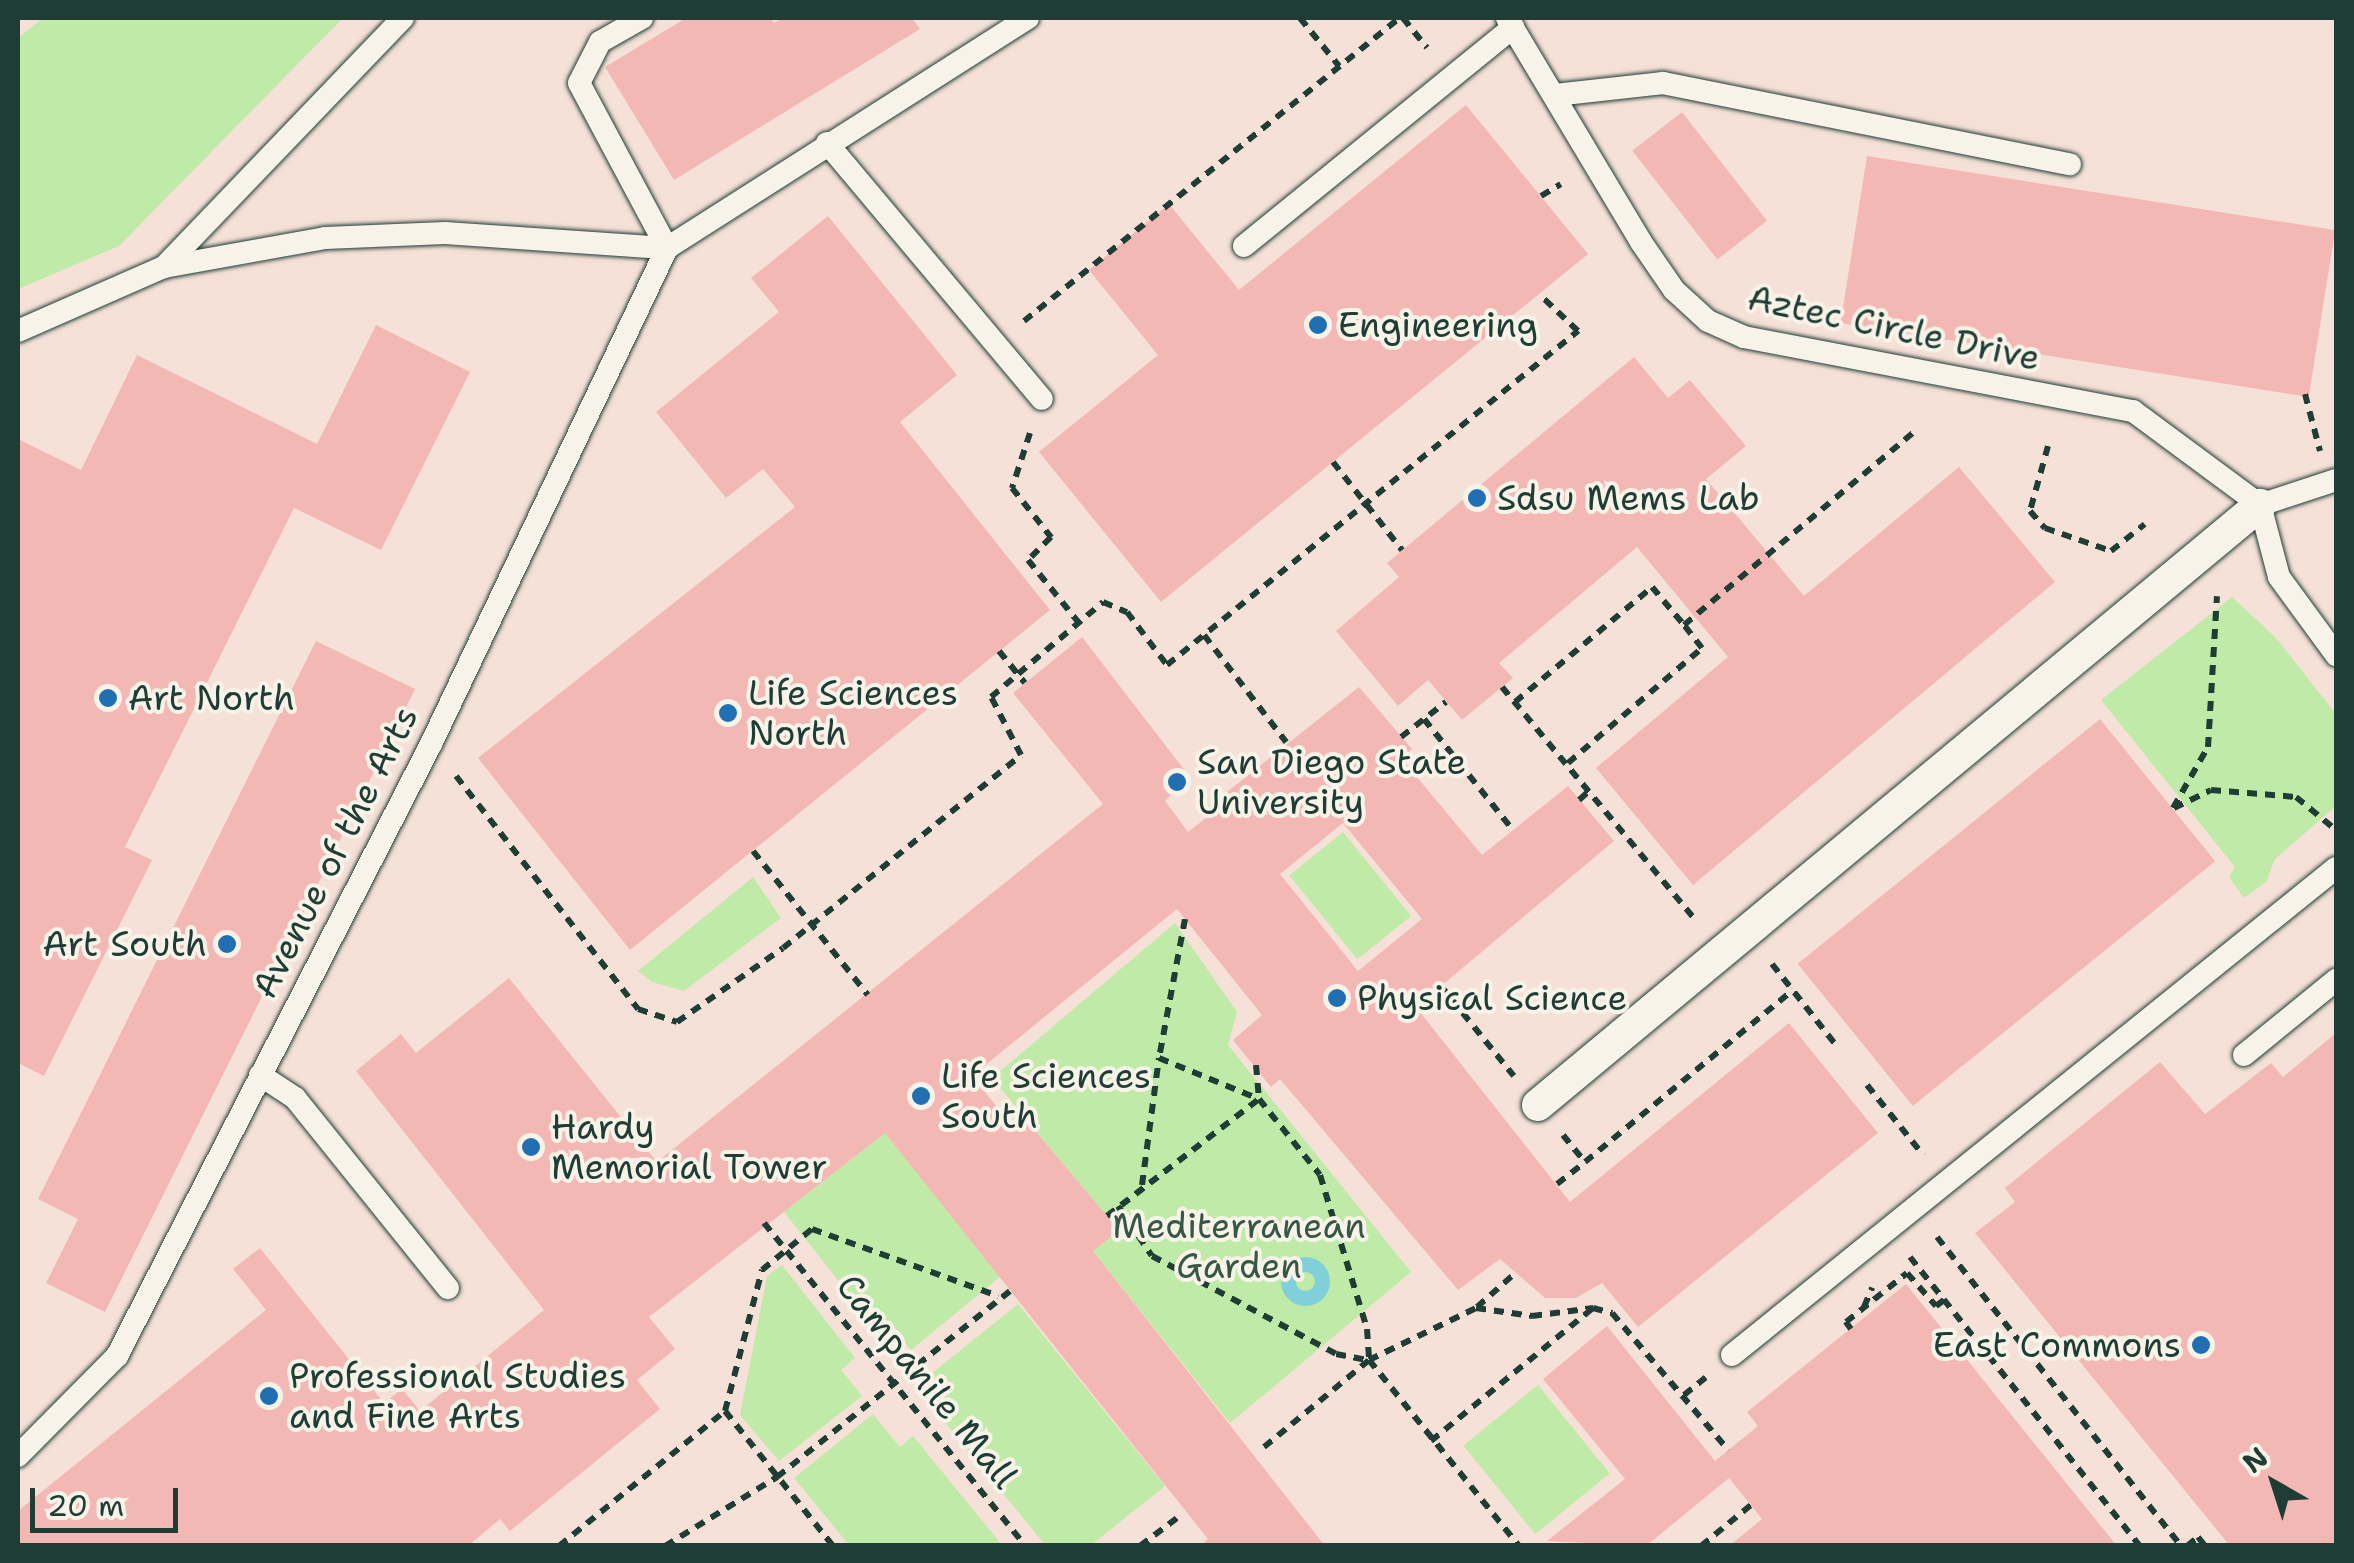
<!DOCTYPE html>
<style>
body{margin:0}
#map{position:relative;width:2354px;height:1563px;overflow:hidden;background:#f7f3e8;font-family:"Shantell Sans",sans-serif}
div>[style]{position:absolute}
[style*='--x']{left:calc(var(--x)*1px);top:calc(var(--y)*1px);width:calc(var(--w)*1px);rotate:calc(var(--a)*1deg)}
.built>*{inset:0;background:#f6e1d8;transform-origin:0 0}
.green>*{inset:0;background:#c0eaa7;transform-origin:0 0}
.stream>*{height:15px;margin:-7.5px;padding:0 7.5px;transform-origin:7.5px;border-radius:7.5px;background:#7fd0d8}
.stream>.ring{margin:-7.5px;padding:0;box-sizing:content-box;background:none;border:15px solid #7fd0d8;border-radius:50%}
.building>*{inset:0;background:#f3b8b4;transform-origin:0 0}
.path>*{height:6px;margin-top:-3px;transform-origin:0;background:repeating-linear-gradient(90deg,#1f3d34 0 10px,transparent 0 18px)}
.roads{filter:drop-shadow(0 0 2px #1f3d34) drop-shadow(0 0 2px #1f3d34)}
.service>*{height:22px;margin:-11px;padding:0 11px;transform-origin:11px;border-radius:11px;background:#f7f3e8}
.pedestrian>*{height:32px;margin:-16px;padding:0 16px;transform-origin:16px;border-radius:16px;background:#f7f3e8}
.path-bridge>*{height:6px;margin-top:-3px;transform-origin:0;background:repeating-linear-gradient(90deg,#1f3d34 0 10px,transparent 0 18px)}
.dots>*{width:28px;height:28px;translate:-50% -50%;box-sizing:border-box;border:5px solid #f7f3e8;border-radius:50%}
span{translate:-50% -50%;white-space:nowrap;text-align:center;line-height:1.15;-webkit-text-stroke:8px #f7f3e8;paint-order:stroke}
.poi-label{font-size:35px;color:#1f3d34}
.left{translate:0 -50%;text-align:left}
.right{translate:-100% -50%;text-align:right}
.street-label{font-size:35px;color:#1f3d34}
.park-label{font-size:35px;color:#375745}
.frame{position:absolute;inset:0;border:20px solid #1f3d34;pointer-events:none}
.north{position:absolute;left:2224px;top:1433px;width:100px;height:100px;-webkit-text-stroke:8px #f7f3e8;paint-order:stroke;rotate:321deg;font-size:28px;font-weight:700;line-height:40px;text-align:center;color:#1f3d34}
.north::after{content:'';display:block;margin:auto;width:35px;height:45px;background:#1f3d34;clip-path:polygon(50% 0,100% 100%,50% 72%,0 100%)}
.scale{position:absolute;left:30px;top:1488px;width:148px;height:45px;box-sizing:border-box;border:5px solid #1f3d34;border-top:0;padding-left:12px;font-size:30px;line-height:35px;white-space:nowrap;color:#1f3d34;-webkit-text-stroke:8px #f7f3e8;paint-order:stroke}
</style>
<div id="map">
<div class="built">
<div style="left:18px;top:18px;width:2318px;height:1527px"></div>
</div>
<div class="green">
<div style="clip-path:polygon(43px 18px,343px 18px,119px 246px,18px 289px,18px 38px)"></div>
<div style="clip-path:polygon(2232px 597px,2276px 638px,2336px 714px,2336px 806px,2275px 859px,2266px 882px,2244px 898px,2229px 877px,2235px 867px,2101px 700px)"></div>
<div style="left:1343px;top:832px;width:108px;height:69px;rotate:51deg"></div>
<div style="clip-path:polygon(753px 877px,781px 918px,684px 991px,652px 982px,638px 971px)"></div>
<div style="clip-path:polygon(1175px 923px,1237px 1012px,1228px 1045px,1411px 1272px,1230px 1423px,1093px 1251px,1118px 1230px,992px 1078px)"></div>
<div style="clip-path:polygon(885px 1133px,1001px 1276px,911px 1350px,891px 1329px,880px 1333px,784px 1212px)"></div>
<div style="clip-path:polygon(782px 1265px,855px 1358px,841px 1370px,862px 1396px,779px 1461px,740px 1415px,767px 1276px)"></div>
<div style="clip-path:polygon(1018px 1304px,1165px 1486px,1091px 1545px,1045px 1545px,940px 1416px,950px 1408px,926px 1378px)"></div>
<div style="left:1538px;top:1385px;width:114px;height:96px;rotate:51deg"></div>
<div style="clip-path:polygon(873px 1414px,900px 1447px,913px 1436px,1002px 1545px,849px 1545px,794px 1478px)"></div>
</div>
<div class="stream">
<div class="ring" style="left:1288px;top:1264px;width:19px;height:19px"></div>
</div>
<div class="building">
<div style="clip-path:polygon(686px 18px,770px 18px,774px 23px,783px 18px,912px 18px,920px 29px,674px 180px,605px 67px)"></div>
<div style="clip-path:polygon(1466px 105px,1588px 254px,1161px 602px,1039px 452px,1158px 355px,1089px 270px,1169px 204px,1239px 290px)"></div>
<div style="left:1682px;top:112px;width:138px;height:63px;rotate:52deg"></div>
<div style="left:1867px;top:156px;width:474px;height:169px;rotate:9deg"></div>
<div style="clip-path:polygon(828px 216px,957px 375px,900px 422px,1050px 610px,630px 950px,478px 758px,795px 507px,763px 469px,726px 498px,656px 412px,779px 312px,751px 278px)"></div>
<div style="clip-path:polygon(376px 325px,470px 372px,381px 550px,294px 508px,125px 847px,152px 860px,44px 1076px,18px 1063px,18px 439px,81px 470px,137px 355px,317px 444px)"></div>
<div style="clip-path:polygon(1634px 357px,1668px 398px,1690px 380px,1746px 446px,1706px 479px,1804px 596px,1959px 467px,2055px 582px,1693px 885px,1596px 768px,1728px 657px,1637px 547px,1499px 663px,1513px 678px,1462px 720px,1428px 680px,1398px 706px,1336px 631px,1399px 577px,1387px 563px)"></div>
<div style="clip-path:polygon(evenodd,1082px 637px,1189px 776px,1165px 801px,1188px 832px,1206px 818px,1203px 811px,1359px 687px,1412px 749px,1401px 758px,1482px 855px,1568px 786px,1614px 841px,1416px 1007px,1570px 1202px,1789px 1023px,1878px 1133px,1638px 1327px,1602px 1283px,1576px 1298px,1545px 1298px,1500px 1259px,1458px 1290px,1280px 1079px,1271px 1087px,1233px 1040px,1262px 1015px,1177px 909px,972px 1076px,1010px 1123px,1022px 1115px,1107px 1216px,1118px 1231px,1093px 1251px,1325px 1546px,1200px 1546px,1208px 1539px,885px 1133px,649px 1317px,675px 1349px,637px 1380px,660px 1409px,510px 1531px,500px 1519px,468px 1546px,18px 1546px,18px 1511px,266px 1310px,233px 1269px,260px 1248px,384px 1403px,402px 1389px,420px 1411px,544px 1310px,356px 1071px,401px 1034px,416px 1053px,509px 978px,657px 1162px,1103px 804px,1013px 693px,1082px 637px,1343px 823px,1422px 919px,1358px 971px,1280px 874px,1343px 823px)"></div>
<div style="clip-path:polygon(316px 641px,415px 689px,105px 1312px,46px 1283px,78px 1219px,38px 1199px)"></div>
<div style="left:2100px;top:719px;width:183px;height:389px;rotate:51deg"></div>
<div style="clip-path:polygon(2336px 1033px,2336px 1546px,2230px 1546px,1975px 1233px,2015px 1202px,2005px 1188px,2160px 1062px,2205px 1114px,2271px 1063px,2283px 1077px)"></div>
<div style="clip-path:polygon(1906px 1284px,2117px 1546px,1729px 1546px,1762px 1519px,1729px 1478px,1646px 1546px,1547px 1541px,1625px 1479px,1543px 1379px,1607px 1326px,1715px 1461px,1758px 1426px,1747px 1412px)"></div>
</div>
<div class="path">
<div style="--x:1300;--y:18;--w:62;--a:50.9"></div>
<div style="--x:1403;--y:18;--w:38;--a:51"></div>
<div style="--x:1541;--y:196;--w:23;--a:-31"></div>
<div style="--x:1024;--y:321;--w:483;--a:-38.9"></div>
<div style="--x:2305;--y:394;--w:59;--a:75.3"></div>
<div style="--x:1030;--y:433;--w:58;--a:108.1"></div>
<div style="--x:1012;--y:488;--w:63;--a:51.5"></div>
<div style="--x:1051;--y:537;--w:33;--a:135"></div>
<div style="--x:1028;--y:560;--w:81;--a:51"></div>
<div style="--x:2048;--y:446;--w:67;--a:105.5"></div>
<div style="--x:2030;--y:511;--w:23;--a:49"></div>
<div style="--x:2045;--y:528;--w:70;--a:19.2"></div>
<div style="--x:2111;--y:551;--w:43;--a:-38.5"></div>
<div style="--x:1204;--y:635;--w:135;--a:52.5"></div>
<div style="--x:1502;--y:687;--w:304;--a:50.3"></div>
<div style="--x:1515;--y:702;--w:179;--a:-40"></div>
<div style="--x:1652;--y:587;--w:50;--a:49.9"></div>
<div style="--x:1684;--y:625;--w:299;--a:-40"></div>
<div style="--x:1424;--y:719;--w:142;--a:51.3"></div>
<div style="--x:1401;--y:737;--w:57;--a:-37.9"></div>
<div style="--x:1568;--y:763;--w:177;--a:-40.6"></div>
<div style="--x:1702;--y:648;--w:29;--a:-128"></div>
<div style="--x:456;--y:776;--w:296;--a:52"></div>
<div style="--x:638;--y:1009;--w:41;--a:18.4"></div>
<div style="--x:677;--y:1022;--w:129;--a:-34.9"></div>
<div style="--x:783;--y:948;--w:306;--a:-39"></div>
<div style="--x:1021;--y:755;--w:65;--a:-117.3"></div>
<div style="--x:991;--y:697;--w:147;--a:-40.3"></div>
<div style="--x:1103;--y:602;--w:26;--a:23"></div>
<div style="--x:1127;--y:612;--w:66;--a:53"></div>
<div style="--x:1167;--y:665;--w:530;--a:-39.1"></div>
<div style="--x:1578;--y:331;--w:54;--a:-136.5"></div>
<div style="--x:1579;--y:800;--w:15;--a:-42"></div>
<div style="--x:2173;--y:808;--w:70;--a:-60.2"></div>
<div style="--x:2208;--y:747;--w:151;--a:-86.6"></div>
<div style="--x:2174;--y:808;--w:41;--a:-25.9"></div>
<div style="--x:2211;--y:790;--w:85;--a:4.7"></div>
<div style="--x:2296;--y:797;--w:52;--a:39.5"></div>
<div style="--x:1185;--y:919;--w:141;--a:100.6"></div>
<div style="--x:1159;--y:1058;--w:108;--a:22.3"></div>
<div style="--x:1259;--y:1099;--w:97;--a:51.2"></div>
<div style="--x:1320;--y:1175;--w:161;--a:73"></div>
<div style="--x:1367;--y:1329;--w:31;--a:86"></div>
<div style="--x:1369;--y:1360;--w:239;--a:51.1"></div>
<div style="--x:1772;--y:964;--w:103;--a:51.7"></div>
<div style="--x:1440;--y:985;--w:117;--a:50.9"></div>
<div style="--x:1256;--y:1065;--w:34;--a:85"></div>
<div style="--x:1867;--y:1085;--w:90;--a:51.3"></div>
<div style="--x:1563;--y:1135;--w:35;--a:51"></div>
<div style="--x:1585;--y:1162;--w:270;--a:-39.6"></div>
<div style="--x:1557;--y:1184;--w:36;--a:-38"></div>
<div style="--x:1142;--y:1185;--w:128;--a:-82.4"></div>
<div style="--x:1118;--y:1206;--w:60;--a:55.8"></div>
<div style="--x:1152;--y:1256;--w:208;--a:28"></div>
<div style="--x:1336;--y:1354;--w:33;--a:11"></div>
<div style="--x:1107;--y:1216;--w:192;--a:-37.6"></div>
<div style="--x:764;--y:1223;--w:416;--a:51"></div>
<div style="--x:1937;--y:1237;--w:394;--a:51.7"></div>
<div style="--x:1910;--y:1257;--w:369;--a:51.5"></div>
<div style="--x:1477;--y:1307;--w:48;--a:-41.6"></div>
<div style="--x:1864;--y:1307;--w:21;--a:-67"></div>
<div style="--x:1851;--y:1329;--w:9;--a:-126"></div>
<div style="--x:1846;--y:1322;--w:78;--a:-38.8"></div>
<div style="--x:1907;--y:1273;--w:44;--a:48.7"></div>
<div style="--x:1936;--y:1306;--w:10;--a:-37"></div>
<div style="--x:1684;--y:1395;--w:28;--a:-39"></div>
<div style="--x:725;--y:1411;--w:146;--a:-75.3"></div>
<div style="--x:762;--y:1270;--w:65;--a:-39.4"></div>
<div style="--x:812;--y:1229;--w:198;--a:19.8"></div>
<div style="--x:725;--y:1411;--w:173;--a:51.3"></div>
<div style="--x:1431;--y:1441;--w:210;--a:-39.4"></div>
<div style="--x:1593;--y:1308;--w:20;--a:15"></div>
<div style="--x:1612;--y:1313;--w:180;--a:49.7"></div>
<div style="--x:1264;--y:1447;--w:136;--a:-39.6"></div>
<div style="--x:1369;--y:1360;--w:119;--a:-25.9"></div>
<div style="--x:1476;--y:1308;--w:57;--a:8.1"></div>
<div style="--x:1532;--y:1316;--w:62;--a:-7.5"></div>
<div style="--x:559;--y:1546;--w:214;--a:-39.1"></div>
<div style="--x:592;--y:1546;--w:11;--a:0"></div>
<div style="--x:665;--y:1546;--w:132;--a:-31.6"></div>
<div style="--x:777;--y:1477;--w:298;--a:-38.6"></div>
<div style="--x:1140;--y:1546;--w:51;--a:-37.1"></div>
<div style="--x:1701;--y:1546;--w:65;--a:-39.4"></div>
<div style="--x:2187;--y:1546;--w:14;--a:-39"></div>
<div style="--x:2198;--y:1537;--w:11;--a:52"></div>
</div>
<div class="roads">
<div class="service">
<div style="--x:642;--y:18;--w:48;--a:150.3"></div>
<div style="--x:600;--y:42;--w:46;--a:117.1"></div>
<div style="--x:579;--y:83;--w:187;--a:61.9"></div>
<div style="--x:1507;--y:18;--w:261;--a:59.1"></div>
<div style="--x:1641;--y:242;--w:58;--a:55.5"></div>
<div style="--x:1674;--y:290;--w:46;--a:42.4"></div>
<div style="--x:1708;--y:321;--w:39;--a:24"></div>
<div style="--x:1744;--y:337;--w:396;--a:10.8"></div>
<div style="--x:2133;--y:411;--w:158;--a:36.5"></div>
<div style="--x:2260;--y:505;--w:80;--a:-18.2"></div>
<div style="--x:1555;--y:95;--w:109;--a:-6.3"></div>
<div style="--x:1663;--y:83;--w:415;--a:11.3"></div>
<div style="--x:827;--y:143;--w:334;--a:50"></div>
<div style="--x:1244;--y:246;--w:347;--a:-39.1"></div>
<div style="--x:667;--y:248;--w:428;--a:-32.5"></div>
<div style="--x:164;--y:267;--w:345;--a:-46.2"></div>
<div style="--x:18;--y:331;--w:159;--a:-23.7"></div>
<div style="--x:164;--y:267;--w:164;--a:-10.2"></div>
<div style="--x:325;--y:238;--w:120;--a:-2.4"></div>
<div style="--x:445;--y:233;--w:223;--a:3.9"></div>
<div style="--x:2260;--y:505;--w:74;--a:75.2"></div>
<div style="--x:2279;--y:577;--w:97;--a:53.8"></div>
<div style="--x:2244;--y:1055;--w:119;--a:-39.2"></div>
<div style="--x:260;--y:1075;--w:42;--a:33.3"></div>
<div style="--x:295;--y:1098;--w:244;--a:51.2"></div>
<div style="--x:1732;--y:1355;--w:776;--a:-38.88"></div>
<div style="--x:18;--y:1456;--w:141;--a:-45.3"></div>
<div style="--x:117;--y:1356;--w:688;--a:-62.84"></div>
<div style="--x:431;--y:744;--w:549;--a:-64.55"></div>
</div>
<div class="pedestrian">
<div style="--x:1538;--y:1105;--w:939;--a:-39.73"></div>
</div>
</div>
<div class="path-bridge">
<div style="--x:1333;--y:462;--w:112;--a:51.9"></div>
<div style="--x:999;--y:651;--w:41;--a:50.9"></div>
<div style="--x:753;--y:851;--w:184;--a:51.4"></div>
</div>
<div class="dots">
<div style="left:1318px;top:325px;background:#1f6fb2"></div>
<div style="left:1477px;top:498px;background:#1f6fb2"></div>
<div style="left:108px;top:698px;background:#1f6fb2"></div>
<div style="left:728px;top:713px;background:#1f6fb2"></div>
<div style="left:1177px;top:782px;background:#1f6fb2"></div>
<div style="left:227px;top:944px;background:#1f6fb2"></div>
<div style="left:1337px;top:998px;background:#1f6fb2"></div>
<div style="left:921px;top:1096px;background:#1f6fb2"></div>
<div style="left:531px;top:1147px;background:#1f6fb2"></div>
<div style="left:2201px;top:1345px;background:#1f6fb2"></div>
<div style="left:269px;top:1396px;background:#1f6fb2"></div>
</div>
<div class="poi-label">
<span class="left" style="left:1338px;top:325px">Engineering</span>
<span class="left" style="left:1497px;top:498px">Sdsu Mems Lab</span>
<span class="left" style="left:748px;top:713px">Life Sciences<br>North</span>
<span class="left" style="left:128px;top:698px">Art North</span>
<span class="left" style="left:1197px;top:782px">San Diego State<br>University</span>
<span class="right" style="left:207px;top:944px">Art South</span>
<span class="left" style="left:1357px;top:998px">Physical Science</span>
<span class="left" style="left:941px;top:1096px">Life Sciences<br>South</span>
<span class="left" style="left:551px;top:1147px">Hardy<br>Memorial Tower</span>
<span class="right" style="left:2181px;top:1345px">East Commons</span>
<span class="left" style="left:289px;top:1396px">Professional Studies<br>and Fine Arts</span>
</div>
<div class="street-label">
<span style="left:1894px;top:328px;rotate:12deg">Aztec Circle Drive</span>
<span style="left:335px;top:852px;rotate:-63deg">Avenue of the Arts</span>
<span style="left:927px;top:1381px;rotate:51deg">Campanile Mall</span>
</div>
<div class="park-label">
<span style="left:1239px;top:1246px">Mediterranean<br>Garden</span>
</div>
<div class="frame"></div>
<div class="north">N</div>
<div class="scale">20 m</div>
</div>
